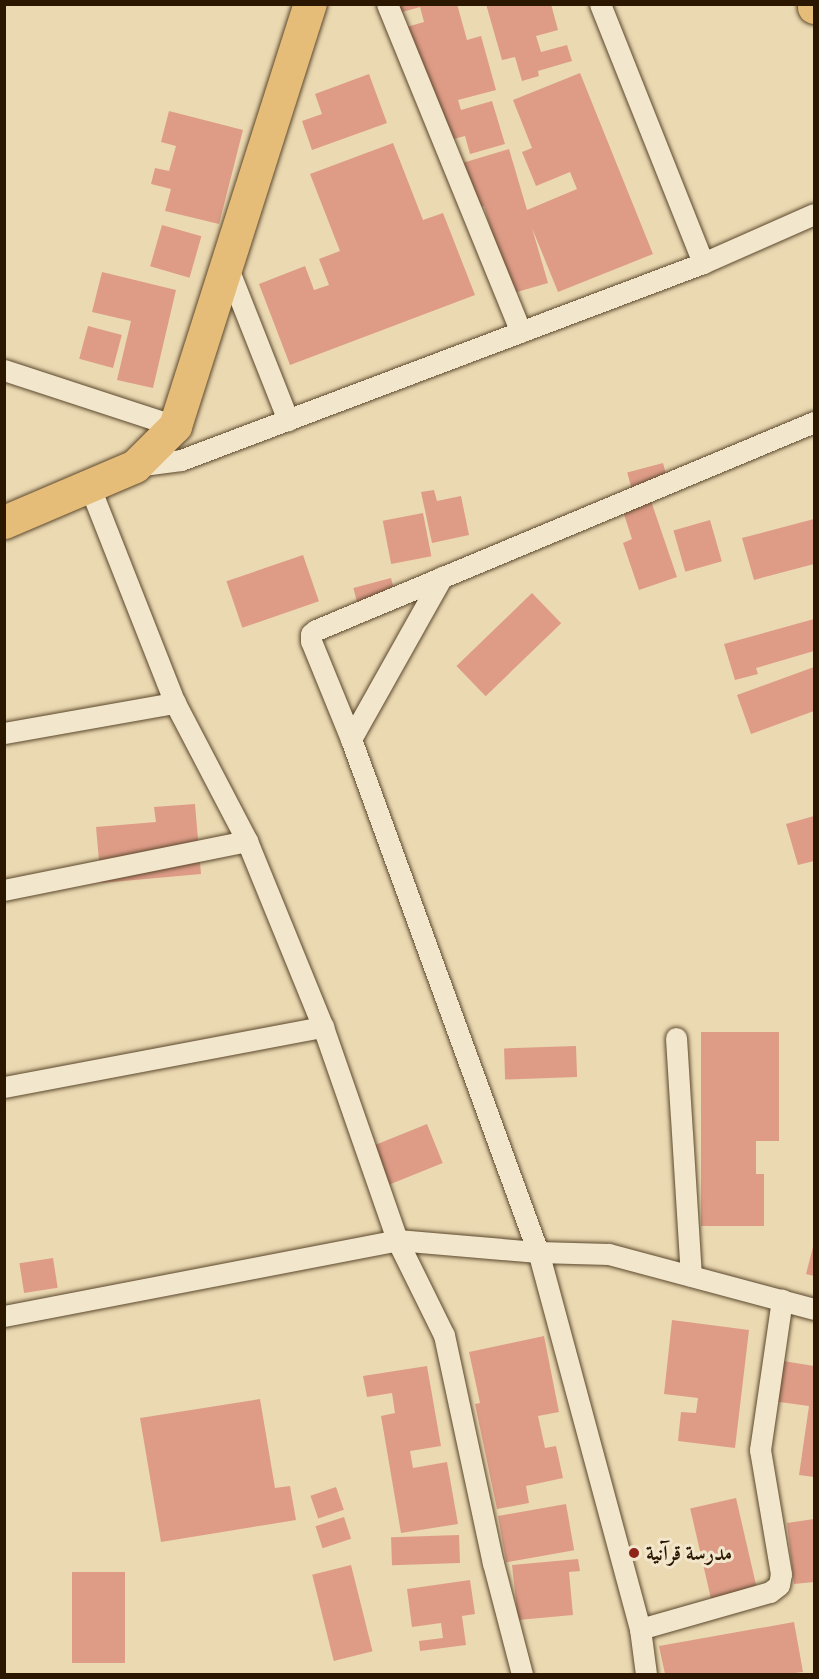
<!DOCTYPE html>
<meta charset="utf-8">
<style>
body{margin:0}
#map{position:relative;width:819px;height:1679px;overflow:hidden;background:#ebd9b2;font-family:"Gentium Book Plus",Amiri,serif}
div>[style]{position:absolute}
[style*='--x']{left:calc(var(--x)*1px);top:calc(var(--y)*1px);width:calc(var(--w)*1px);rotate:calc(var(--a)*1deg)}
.building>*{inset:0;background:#de9c87;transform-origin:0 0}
.roads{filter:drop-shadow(0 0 2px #5b482c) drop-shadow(0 0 2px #5b482c)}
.street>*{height:21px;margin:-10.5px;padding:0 10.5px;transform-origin:10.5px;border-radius:10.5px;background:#f2e6cd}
.primary>*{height:33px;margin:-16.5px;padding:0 16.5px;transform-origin:16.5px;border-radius:16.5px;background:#e6bc79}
.dots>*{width:16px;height:16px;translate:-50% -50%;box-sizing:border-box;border:3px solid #f2e6cd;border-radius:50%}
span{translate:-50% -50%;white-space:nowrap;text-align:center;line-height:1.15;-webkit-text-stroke:6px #f2e6cd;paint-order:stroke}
.poi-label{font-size:21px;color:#2b1700;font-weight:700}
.left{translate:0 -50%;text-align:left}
.frame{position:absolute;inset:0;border:6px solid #2b1700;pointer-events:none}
</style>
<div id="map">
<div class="building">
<div style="clip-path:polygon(389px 4px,457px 4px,467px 40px,481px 36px,496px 90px,458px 100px,461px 110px,492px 101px,505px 144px,470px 154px,465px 136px,450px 140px,403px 28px,424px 22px,420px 7px,392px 15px)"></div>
<div style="clip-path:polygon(486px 4px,551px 4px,558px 30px,536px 36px,541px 52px,567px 45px,572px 61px,538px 71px,539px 76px,522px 81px,515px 57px,502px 60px)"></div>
<div style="clip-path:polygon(580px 73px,653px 254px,558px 292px,532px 228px,548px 283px,510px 294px,484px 206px,473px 209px,459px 164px,509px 149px,527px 210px,577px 189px,570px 172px,536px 186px,522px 152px,532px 148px,513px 100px)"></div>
<div style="clip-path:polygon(369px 74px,387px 123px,312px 150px,302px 121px,322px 114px,315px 94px)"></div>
<div style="clip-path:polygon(169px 111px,243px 130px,219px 224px,165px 211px,171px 189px,151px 184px,155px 168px,169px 171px,176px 146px,161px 142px)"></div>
<div style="clip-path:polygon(393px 143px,423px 220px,443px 213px,475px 295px,290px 365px,259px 284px,305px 266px,314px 290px,329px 285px,319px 259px,340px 251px,310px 174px)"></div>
<div style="left:162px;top:225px;width:41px;height:43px;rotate:16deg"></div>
<div style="clip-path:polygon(102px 272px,176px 290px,153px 388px,117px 380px,131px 321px,92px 312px)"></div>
<div style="left:88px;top:326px;width:35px;height:34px;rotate:15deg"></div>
<div style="left:663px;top:463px;width:16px;height:37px;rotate:75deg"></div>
<div style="clip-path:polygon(434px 490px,437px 501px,461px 496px,469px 535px,432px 543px,421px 492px)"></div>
<div style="clip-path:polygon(650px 498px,677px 577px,639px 590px,623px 543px,632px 539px,622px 508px)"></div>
<div style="left:423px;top:513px;width:44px;height:41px;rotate:79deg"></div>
<div style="clip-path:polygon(814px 519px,814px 564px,754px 580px,742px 538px)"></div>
<div style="left:710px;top:520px;width:43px;height:38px;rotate:74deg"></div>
<div style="left:303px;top:555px;width:49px;height:81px;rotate:71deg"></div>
<div style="left:391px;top:578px;width:16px;height:39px;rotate:75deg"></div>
<div style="left:532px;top:593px;width:42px;height:105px;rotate:46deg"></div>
<div style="clip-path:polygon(814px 619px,814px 651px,756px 668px,758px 674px,735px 680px,724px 644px)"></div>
<div style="clip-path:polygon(814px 667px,814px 711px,751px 734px,737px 695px)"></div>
<div style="clip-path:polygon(195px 804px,201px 874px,101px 883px,96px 827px,156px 822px,154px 807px)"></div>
<div style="clip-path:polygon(814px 816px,814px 861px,798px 865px,786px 824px)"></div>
<div style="clip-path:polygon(701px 1032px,779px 1032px,779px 1141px,756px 1141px,756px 1174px,764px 1174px,764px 1226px,701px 1226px)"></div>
<div style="left:576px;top:1046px;width:31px;height:72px;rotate:88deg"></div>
<div style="left:427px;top:1124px;width:42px;height:74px;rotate:68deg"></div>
<div style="clip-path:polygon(814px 1243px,814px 1276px,806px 1274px)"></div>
<div style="left:53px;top:1258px;width:30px;height:34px;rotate:81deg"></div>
<div style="clip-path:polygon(672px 1320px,749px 1330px,735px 1448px,678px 1441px,681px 1412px,696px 1413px,698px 1398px,664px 1394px)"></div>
<div style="clip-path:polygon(544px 1336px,559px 1412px,538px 1416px,545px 1448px,556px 1446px,563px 1478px,526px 1486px,529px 1503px,497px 1509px,475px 1404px,480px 1403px,469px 1352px)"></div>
<div style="clip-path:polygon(777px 1360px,814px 1366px,814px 1477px,799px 1475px,809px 1406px,772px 1401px)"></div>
<div style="clip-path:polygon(427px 1366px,441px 1446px,410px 1451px,413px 1468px,447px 1462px,458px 1524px,401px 1533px,381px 1416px,395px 1413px,392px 1393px,367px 1397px,363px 1376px)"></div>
<div style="clip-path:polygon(260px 1399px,275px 1488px,290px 1486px,296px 1520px,161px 1542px,140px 1418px)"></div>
<div style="left:336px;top:1487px;width:24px;height:27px;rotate:71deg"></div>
<div style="left:736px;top:1498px;width:92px;height:47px;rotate:77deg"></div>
<div style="left:566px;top:1504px;width:47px;height:69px;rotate:80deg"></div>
<div style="left:344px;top:1517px;width:23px;height:30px;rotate:72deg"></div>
<div style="clip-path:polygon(814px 1519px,814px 1582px,794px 1584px,787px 1523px)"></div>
<div style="left:459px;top:1535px;width:28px;height:68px;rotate:88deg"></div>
<div style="clip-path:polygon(578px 1559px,580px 1571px,569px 1572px,573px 1615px,518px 1620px,512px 1565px)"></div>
<div style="left:351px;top:1565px;width:89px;height:40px;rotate:76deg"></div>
<div style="left:72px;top:1572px;width:53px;height:91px"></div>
<div style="clip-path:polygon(470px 1580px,475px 1614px,462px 1616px,466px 1645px,420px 1651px,419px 1641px,443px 1638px,441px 1623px,412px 1627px,407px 1589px)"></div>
<div style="clip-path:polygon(794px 1622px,803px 1672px,786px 1674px,665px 1674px,659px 1646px)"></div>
</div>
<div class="roads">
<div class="street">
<div style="--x:387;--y:4;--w:354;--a:67.8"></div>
<div style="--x:600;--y:4;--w:279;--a:68.3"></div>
<div style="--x:227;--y:266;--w:166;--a:68.4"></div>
<div style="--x:4;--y:370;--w:180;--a:18.1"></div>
<div style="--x:135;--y:466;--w:46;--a:-7.4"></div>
<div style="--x:181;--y:460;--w:558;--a:-20.68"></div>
<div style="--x:703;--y:263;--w:121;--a:-23.8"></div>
<div style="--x:89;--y:485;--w:234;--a:68.5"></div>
<div style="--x:175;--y:703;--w:156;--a:62.4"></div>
<div style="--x:247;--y:841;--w:201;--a:67.8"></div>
<div style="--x:323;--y:1027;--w:225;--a:70.8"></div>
<div style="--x:397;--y:1240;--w:106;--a:63.7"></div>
<div style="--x:444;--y:1335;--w:233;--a:77.9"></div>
<div style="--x:493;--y:1563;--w:115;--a:75.4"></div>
<div style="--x:4;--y:733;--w:174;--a:-10"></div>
<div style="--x:351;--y:739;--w:186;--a:-60.7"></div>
<div style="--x:4;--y:890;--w:248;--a:-11.4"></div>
<div style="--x:676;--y:1038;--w:238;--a:86.4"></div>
<div style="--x:4;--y:1087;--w:325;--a:-10.7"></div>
<div style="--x:4;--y:1316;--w:400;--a:-10.9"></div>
<div style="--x:397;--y:1240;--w:142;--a:4.9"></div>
<div style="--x:538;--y:1252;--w:71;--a:1.6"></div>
<div style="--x:609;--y:1254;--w:212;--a:15"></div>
<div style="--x:640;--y:1629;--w:135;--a:-15.9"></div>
<div style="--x:770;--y:1592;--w:11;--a:-38"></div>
<div style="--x:779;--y:1585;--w:11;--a:-80"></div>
<div style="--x:781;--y:1574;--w:126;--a:-99.6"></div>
<div style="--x:760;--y:1450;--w:152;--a:-81.7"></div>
<div style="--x:646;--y:1674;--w:45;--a:-97.6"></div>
<div style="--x:640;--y:1629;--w:391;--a:-105.1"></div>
<div style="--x:538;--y:1252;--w:546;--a:-110.03"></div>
<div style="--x:351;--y:739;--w:106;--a:-112.2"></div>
<div style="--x:311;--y:641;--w:7;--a:-90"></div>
<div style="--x:311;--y:634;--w:6;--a:-39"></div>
<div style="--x:316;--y:630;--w:540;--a:-22.67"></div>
</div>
<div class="primary">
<div style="--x:814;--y:4;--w:3;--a:90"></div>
<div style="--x:4;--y:522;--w:142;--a:-23.1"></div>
<div style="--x:135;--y:466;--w:57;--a:-45"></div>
<div style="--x:175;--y:426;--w:443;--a:-72.3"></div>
</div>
</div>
<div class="dots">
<div style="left:634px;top:1553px;background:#8f2418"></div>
</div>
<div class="poi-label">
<span class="left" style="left:646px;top:1553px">مدرسة قرآنية</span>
</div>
<div class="frame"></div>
</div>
